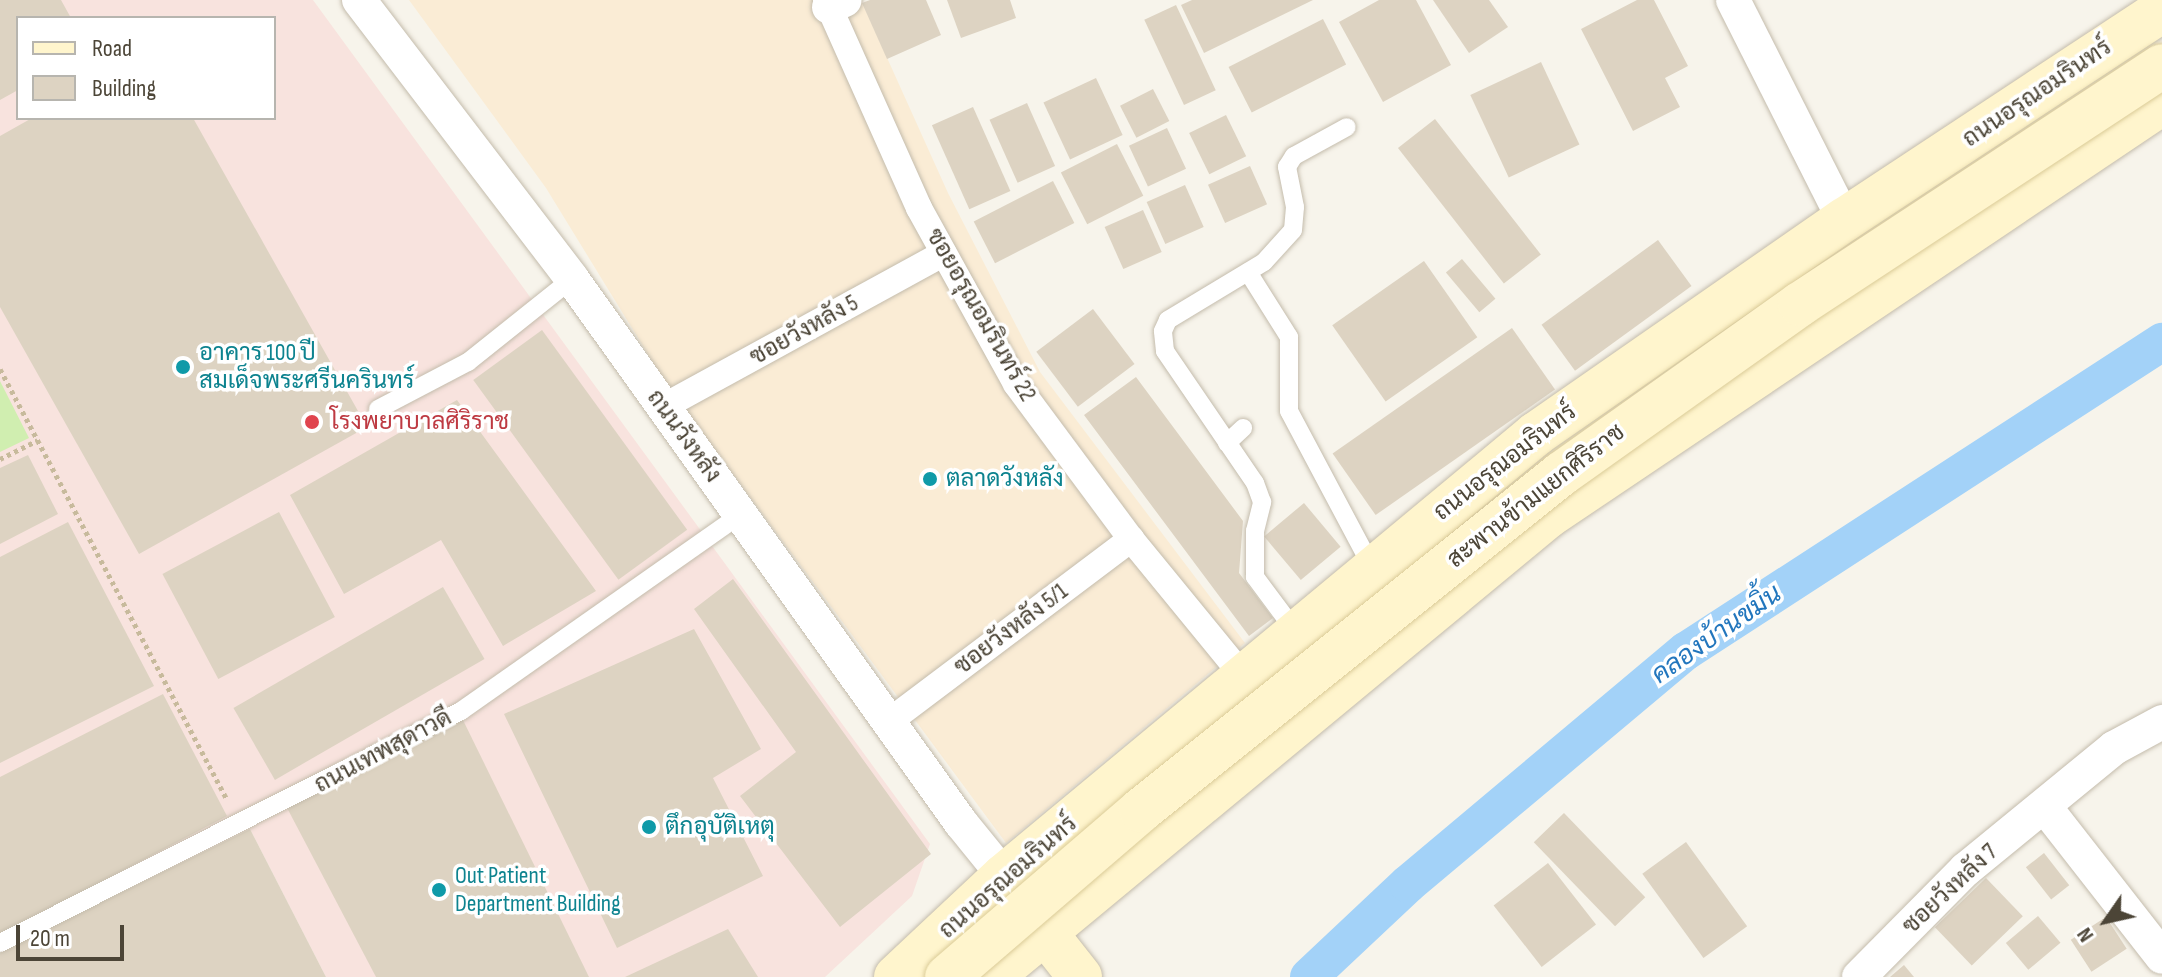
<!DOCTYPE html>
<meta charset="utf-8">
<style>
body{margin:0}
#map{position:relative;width:2162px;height:977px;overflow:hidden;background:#f7f4eb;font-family:"Sofia Sans Condensed",Sarabun,sans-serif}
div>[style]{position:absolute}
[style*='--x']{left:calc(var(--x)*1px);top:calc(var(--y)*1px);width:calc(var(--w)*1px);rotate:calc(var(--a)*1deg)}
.commercial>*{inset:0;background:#faecd5}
.medical>*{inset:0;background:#f8e3de}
.green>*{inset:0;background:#d0eeb0}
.canal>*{height:38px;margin:-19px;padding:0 19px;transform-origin:19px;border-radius:19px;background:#a3d2f8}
.building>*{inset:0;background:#ddd3c2;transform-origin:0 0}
.path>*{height:5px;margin-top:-2.5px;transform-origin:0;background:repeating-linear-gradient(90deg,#c7ba9c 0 4px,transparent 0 8px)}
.roads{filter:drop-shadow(0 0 2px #c4bcac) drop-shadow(0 0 2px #c4bcac)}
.service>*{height:18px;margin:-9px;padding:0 9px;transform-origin:9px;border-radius:9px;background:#fff}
.pedestrian>*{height:26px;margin:-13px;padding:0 13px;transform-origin:13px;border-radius:13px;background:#fff}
.minor>*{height:34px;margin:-17px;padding:0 17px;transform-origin:17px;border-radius:17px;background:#fff}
.secondary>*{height:44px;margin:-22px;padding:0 22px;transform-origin:22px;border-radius:22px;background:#fff5cd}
.bridges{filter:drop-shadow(0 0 2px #dbcb97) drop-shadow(0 0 2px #dbcb97)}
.secondary-bridge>*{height:44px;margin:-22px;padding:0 22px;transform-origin:22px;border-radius:22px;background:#fff5cd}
.dots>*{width:22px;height:22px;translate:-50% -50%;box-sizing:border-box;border:4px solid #fff;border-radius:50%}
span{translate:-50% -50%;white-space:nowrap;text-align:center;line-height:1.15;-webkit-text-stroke:7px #fff;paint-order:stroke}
.street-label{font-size:24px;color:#4c4537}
.culture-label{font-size:24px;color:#0d838f}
.left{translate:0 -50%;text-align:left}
.health-label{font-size:24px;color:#be3a42}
.water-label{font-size:26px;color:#2276bd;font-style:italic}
.legend{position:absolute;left:16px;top:16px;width:260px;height:104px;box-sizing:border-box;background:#fff;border:2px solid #b7b5af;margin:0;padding:10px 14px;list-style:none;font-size:24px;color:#4c4537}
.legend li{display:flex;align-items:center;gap:16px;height:40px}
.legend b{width:40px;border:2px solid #b7b5af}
.north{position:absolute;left:2066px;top:881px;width:80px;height:80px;-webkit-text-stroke:6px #fff;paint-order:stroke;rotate:236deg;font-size:22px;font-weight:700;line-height:32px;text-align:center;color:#4c4537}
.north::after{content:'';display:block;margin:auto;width:28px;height:36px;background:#4c4537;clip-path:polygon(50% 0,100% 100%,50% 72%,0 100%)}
.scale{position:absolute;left:16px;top:925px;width:108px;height:36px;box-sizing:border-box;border:4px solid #4c4537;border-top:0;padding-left:10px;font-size:24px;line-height:28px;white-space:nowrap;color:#4c4537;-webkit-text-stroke:6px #fff;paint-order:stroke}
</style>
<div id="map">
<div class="commercial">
<div style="clip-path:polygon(409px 0,861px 0,948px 193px,1040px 372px,1245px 643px,1006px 843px,665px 382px,546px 188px)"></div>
</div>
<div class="medical">
<div style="clip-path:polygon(evenodd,0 0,313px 0,930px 844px,912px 896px,825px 977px,326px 977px,250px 829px,0 952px,0 0,18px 18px,274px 18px,274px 118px,18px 118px,18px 18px)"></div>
</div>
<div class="green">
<div style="clip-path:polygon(0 381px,29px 438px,0 452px)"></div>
</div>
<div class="canal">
<div style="--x:1309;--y:977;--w:136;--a:-43.2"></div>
<div style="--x:1408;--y:884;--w:363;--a:-40"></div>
<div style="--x:1686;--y:651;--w:568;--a:-32.99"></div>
</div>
<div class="building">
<div style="clip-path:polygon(0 0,61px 0,71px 18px,18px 18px,18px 90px,0 100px)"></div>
<div style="clip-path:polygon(870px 0,926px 0,941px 35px,887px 59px,862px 3px)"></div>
<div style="clip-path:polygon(947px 0,1010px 0,1016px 18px,961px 38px)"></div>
<div style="clip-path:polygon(1192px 0,1313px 0,1204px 53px,1181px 5px)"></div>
<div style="clip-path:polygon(1379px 0,1416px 0,1451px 65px,1383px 102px,1339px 22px)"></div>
<div style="clip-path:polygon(1433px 0,1489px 0,1508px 27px,1469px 53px)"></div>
<div style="clip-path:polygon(1637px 0,1654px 0,1688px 66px,1665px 78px,1680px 107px,1633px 131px,1581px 29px)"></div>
<div style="left:1176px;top:5px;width:94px;height:35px;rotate:65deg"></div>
<div style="left:1323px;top:19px;width:51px;height:106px;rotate:63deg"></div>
<div style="left:1541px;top:62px;width:91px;height:78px;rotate:65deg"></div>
<div style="left:1096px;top:78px;width:63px;height:58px;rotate:65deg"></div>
<div style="left:1153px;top:89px;width:36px;height:37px;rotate:63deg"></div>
<div style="left:1027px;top:103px;width:69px;height:41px;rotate:66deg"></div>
<div style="left:973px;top:107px;width:92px;height:45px;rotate:66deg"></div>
<div style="left:1226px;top:115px;width:46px;height:41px;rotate:64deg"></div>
<div style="clip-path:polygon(32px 118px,193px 118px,367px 427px,139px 554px,0 307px,0 136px)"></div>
<div style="left:1435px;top:119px;width:172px;height:47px;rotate:52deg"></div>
<div style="left:1167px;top:128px;width:45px;height:42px;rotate:65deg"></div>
<div style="left:1117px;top:144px;width:58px;height:63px;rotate:63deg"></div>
<div style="left:1250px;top:166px;width:42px;height:46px;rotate:66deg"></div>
<div style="left:1053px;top:181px;width:47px;height:89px;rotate:63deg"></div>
<div style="left:1185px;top:185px;width:46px;height:42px;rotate:66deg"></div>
<div style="left:1143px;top:210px;width:46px;height:42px;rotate:66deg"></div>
<div style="left:1658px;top:240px;width:57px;height:144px;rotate:54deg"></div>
<div style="left:1462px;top:259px;width:52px;height:21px;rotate:50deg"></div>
<div style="left:1424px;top:261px;width:93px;height:112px;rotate:55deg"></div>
<div style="left:1093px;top:309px;width:69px;height:71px;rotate:53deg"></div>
<div style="left:1512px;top:328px;width:75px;height:219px;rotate:55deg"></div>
<div style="left:542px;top:330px;width:247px;height:85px;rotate:54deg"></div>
<div style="clip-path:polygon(1136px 377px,1243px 521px,1239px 573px,1273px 618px,1249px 636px,1084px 415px)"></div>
<div style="clip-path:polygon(457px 400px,596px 591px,503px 646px,441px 540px,344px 594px,290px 495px)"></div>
<div style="clip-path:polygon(28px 455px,58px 514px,0 544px,0 468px)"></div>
<div style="left:1304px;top:503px;width:57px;height:52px;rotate:50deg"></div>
<div style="left:279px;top:512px;width:119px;height:132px;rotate:62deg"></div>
<div style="clip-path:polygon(68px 522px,154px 686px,0 763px,0 557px)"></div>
<div style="clip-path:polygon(733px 579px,931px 854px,840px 927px,740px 796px,796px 752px,694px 609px)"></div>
<div style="left:443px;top:587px;width:83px;height:242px;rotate:60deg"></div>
<div style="clip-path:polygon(694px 629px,761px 749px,713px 778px,763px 876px,617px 948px,504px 714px)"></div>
<div style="clip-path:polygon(163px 694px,227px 816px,0 935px,0 777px)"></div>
<div style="clip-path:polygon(461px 716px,589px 977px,376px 977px,285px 804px)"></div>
<div style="left:1564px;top:813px;width:117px;height:42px;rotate:46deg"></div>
<div style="clip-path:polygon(250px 829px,326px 977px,0 977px,0 952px)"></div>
<div style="left:1686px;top:842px;width:104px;height:54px;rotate:54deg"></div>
<div style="left:2044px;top:853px;width:41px;height:23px;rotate:52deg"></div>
<div style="left:1548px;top:863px;width:78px;height:69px;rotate:52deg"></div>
<div style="left:1986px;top:878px;width:53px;height:71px;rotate:46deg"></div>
<div style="left:2038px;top:916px;width:35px;height:42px;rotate:50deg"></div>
<div style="left:2106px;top:917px;width:38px;height:42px;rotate:57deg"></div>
<div style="clip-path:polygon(728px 929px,758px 977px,625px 977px)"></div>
<div style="clip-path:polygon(1904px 965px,1914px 977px,1890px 977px)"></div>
</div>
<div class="path">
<div style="--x:0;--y:369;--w:486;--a:62.2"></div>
<div style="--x:0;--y:459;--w:42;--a:-26.6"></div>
</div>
<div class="roads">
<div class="service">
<div style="--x:1248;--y:272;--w:77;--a:57.8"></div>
<div style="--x:1289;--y:337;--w:74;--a:90"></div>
<div style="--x:1289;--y:411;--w:179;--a:62"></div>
<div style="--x:378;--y:409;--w:102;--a:-27.6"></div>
<div style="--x:468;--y:362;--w:133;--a:-38.6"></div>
<div style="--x:1227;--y:443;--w:22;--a:-43"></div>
<div style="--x:1296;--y:632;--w:69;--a:-126.7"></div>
<div style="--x:1255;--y:577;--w:46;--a:-90"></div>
<div style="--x:1255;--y:531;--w:30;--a:-76"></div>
<div style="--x:1262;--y:502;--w:20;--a:-110"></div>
<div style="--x:1255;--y:483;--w:160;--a:-124.3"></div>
<div style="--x:1165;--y:351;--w:20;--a:-96"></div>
<div style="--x:1163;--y:331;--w:12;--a:-66"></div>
<div style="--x:1168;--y:320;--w:112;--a:-31.1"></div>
<div style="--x:1264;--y:262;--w:43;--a:-47.8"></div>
<div style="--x:1293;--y:230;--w:23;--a:-85"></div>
<div style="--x:1295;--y:207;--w:41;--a:-101.3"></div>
<div style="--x:1287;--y:167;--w:13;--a:-58"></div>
<div style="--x:1294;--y:156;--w:60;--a:-28.7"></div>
<div style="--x:0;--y:943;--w:516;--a:-26.71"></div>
<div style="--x:461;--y:711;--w:341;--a:-35.1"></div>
</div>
<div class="pedestrian">
<div style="--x:826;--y:0;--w:228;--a:65.9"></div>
<div style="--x:919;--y:208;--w:201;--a:61.1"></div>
<div style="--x:1016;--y:384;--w:193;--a:53.4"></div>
<div style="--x:1131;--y:539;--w:178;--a:50.7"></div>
<div style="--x:663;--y:407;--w:320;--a:-28.7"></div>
<div style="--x:891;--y:720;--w:301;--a:-37"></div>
</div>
<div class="minor">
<div style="--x:359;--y:0;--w:351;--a:52.6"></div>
<div style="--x:572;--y:279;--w:669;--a:54.43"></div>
<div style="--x:961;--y:823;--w:68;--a:50.9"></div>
<div style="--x:1733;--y:0;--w:246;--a:63.2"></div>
<div style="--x:829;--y:7;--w:17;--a:-24"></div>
<div style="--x:2045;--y:807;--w:190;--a:52"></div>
<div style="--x:1859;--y:977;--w:151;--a:-45.3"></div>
<div style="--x:1965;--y:870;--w:193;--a:-39.3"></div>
<div style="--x:2114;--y:748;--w:55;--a:-28.4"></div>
</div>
<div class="secondary">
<div style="--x:1025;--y:907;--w:89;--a:51.8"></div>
<div style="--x:896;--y:977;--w:148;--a:-43.1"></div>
<div style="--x:1004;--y:876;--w:692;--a:-39.72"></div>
<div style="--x:1536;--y:434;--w:375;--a:-34.8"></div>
<div style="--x:1844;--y:220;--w:381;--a:-33.4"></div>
<div style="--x:991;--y:977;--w:723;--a:-39.61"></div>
<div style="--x:1548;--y:516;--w:740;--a:-33.93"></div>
</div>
</div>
<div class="bridges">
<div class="secondary-bridge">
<div style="--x:947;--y:977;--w:256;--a:-40.7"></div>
<div style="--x:1141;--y:810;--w:538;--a:-38.66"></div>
<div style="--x:1561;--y:474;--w:293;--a:-35.4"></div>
<div style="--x:1800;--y:304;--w:433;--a:-33.3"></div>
</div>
</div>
<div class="dots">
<div style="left:183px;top:367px;background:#0f9aa8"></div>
<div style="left:312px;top:422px;background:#e0444e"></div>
<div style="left:930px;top:479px;background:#0f9aa8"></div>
<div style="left:649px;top:827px;background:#0f9aa8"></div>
<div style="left:439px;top:890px;background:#0f9aa8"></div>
</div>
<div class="street-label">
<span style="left:2037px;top:93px;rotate:-34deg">ถนนอรุณอมรินทร์</span>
<span style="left:981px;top:315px;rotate:60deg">ซอยอรุณอมรินทร์ 22</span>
<span style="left:804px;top:330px;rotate:-29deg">ซอยวังหลัง 5</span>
<span style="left:684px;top:436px;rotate:54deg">ถนนวังหลัง</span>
<span style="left:1505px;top:462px;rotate:-38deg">ถนนอรุณอมรินทร์</span>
<span style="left:1536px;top:496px;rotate:-38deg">สะพานข้ามแยกศิริราช</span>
<span style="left:1011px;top:629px;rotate:-37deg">ซอยวังหลัง 5/1</span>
<span style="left:383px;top:751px;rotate:-28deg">ถนนเทพสุดาวดี</span>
<span style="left:1008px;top:877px;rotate:-41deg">ถนนอรุณอมรินทร์</span>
<span style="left:1950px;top:889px;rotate:-43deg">ซอยวังหลัง 7</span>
</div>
<div class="culture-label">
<span class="left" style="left:199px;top:367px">อาคาร 100 ปี<br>สมเด็จพระศรีนครินทร์</span>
<span class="left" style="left:946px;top:479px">ตลาดวังหลัง</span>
<span class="left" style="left:665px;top:827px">ตึกอุบัติเหตุ</span>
<span class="left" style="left:455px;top:890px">Out Patient<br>Department Building</span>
</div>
<div class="health-label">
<span class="left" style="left:330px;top:422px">โรงพยาบาลศิริราช</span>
</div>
<div class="water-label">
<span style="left:1717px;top:635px;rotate:-35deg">คลองบ้านขมิ้น</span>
</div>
<ul class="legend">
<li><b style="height:10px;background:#fff5cd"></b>Road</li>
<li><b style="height:22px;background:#ddd3c2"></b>Building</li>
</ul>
<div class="north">N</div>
<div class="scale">20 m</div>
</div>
